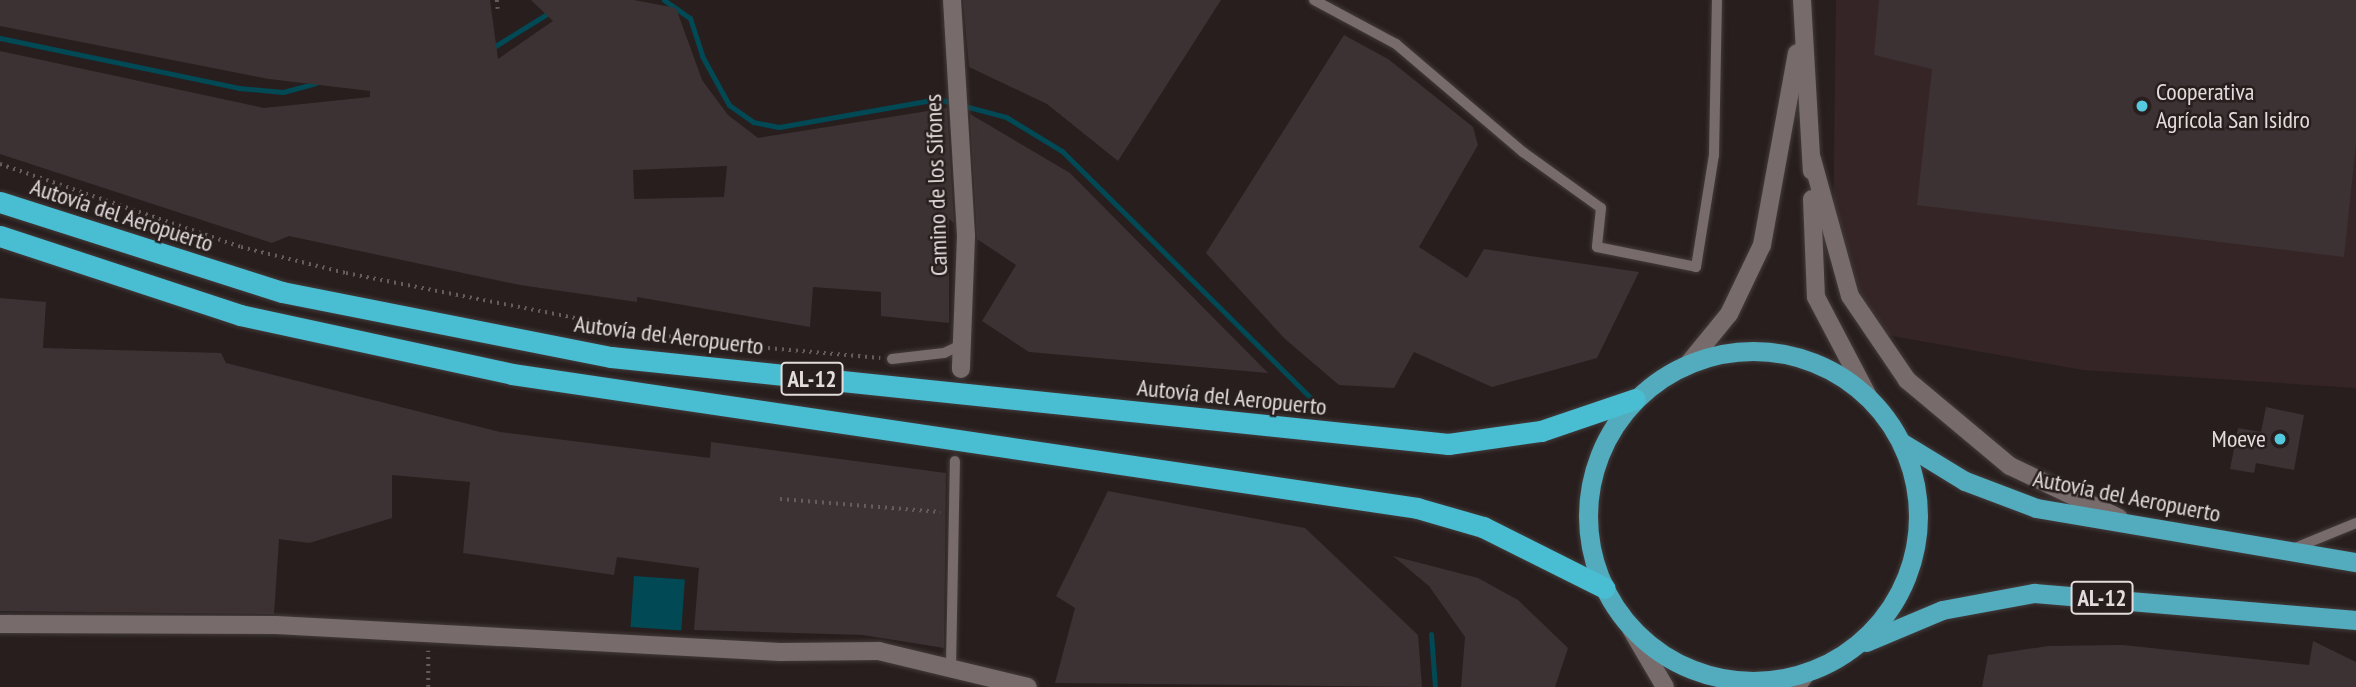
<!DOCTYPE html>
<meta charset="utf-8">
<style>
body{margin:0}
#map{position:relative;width:2356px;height:687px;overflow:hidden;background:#281e1e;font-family:"PT Sans Narrow",sans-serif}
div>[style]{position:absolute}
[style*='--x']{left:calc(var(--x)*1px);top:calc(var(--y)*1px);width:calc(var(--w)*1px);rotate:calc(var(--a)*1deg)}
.built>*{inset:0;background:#352526}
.water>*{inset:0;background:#014954;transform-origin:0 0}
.stream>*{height:5px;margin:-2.5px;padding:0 2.5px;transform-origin:2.5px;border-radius:2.5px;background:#014954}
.building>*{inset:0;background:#3d3233}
.path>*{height:3.5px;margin-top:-1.75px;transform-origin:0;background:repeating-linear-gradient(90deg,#655c5c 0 2px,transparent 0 7px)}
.roads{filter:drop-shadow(0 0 2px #433b3b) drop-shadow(0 0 2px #433b3b)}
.service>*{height:10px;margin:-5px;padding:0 5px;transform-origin:5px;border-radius:5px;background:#776b6b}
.minor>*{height:18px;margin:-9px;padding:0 9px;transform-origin:9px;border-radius:9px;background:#776b6b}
.tertiary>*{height:18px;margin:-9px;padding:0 9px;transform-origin:9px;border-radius:9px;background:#776b6b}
.trunk>*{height:19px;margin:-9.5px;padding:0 9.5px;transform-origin:9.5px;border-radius:9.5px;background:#52acbe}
.trunk>.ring{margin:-9.5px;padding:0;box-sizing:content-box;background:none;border:19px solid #52acbe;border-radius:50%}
.motorway>*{height:21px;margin:-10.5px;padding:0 10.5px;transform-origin:10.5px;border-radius:10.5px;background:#49bdd2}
.dots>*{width:19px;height:19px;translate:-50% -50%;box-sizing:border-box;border:4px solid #281e1e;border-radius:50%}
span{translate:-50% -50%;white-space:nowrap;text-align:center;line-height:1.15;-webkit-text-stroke:5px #281e1e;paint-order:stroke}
.shield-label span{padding:2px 5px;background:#281e1e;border:2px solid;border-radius:5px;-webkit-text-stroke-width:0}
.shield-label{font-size:23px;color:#e3dcdc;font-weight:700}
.poi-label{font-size:24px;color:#e3dcdc}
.left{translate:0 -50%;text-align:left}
.right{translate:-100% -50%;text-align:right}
.street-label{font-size:24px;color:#e3dcdc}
</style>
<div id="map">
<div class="built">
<div style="clip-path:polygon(1836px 0,2356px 0,2356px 388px,2083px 370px,1881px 334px,1833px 240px)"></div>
</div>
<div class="water">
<div style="left:634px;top:576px;width:51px;height:51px;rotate:4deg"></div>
</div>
<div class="stream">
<div style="--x:664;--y:0;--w:32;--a:35"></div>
<div style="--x:690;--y:18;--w:40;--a:72"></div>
<div style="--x:702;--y:56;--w:56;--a:61.1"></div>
<div style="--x:729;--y:105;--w:29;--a:35"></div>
<div style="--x:753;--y:122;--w:26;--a:11"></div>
<div style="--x:779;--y:127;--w:161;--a:-10"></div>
<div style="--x:938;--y:99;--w:70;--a:14.8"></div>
<div style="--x:1006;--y:117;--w:66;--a:31.3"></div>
<div style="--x:1062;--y:151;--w:358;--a:44.8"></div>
<div style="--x:0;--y:38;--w:244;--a:11.8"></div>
<div style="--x:239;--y:88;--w:44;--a:5.2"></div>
<div style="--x:283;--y:92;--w:34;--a:-15"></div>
<div style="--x:492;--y:48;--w:70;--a:-31.7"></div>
<div style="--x:1431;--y:634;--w:53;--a:85.7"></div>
</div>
<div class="building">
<div style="clip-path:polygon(evenodd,0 0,490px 0,498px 59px,553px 21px,531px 0,634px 0,676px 8px,702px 80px,728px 115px,758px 138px,947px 108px,954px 223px,949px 219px,949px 323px,881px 316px,881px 292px,813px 287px,810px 327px,637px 297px,637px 302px,520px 285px,289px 236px,272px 243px,0 154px,0 51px,264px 108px,370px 97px,370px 91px,269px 79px,0 26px,0 0,727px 166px,724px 197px,634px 199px,633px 170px,727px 166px)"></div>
<div style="clip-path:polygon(963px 0,1221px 0,1118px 161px,1047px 104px,969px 67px)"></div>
<div style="clip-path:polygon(1879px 0,2356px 0,2356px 144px,2344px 257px,1917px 205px,1932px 69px,1874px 55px)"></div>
<div style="clip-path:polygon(1344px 35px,1388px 59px,1473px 127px,1478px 145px,1419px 247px,1467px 278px,1484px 249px,1639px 272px,1597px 358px,1492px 387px,1414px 352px,1394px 388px,1339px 385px,1285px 339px,1206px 253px)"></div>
<div style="clip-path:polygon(970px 114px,1070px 173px,1268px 373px,1029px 352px,982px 321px,1016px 265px,977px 239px)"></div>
<div style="clip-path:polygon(0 298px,46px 302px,43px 348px,221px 353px,226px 363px,500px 432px,710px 458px,711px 442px,946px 473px,944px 648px,863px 635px,694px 630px,699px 568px,617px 557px,614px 575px,463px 553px,470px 482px,392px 475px,392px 518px,309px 543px,279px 539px,274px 614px,0 611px)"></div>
<div style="clip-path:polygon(2266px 407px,2304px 415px,2294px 470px,2256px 463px,2254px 473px,2230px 469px,2238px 428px,2261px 432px)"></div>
<div style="clip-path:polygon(1108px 491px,1305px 528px,1418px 635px,1422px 687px,1055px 683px,1075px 608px,1056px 596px)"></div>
<div style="clip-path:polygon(1393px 556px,1478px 578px,1518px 600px,1568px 648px,1555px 687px,1461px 687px,1465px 637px,1429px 586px)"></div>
<div style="clip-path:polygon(2313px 641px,2356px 662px,2356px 687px,1982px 687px,1988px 655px,2048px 646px,2123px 645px,2309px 665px)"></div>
</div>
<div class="path">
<div style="--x:497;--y:0;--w:9;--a:84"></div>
<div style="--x:0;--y:164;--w:255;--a:19"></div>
<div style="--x:241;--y:247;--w:108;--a:13.9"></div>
<div style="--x:346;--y:273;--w:359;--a:11.1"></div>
<div style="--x:698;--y:342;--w:183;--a:5"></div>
<div style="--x:780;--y:499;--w:161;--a:4.6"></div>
<div style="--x:428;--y:687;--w:36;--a:-90"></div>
</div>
<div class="roads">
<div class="service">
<div style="--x:1314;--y:0;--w:93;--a:28.2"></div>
<div style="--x:1396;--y:44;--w:167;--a:40.4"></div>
<div style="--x:1523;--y:152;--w:96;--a:35.7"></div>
<div style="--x:1601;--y:208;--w:39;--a:96"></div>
<div style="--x:1597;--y:247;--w:101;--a:11.4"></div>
<div style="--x:1696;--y:267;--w:113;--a:-80.9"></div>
<div style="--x:1714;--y:155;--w:155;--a:-88.9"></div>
<div style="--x:892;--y:359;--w:52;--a:-6.6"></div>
<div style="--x:944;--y:353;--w:19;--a:-25"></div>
<div style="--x:2295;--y:548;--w:66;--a:-22.3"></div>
<div style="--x:951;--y:666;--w:205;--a:-88.9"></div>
</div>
<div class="minor">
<div style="--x:952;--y:0;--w:236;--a:86.6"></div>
<div style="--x:966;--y:236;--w:133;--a:92.2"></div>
<div style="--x:0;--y:624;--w:276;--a:0.2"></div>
<div style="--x:276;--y:625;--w:505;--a:3.07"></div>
<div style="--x:780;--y:652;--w:99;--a:-0.6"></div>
<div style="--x:879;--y:651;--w:153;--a:13.6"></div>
</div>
<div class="tertiary">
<div style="--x:1802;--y:0;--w:171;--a:86.7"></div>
<div style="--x:1812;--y:159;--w:142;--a:74.5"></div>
<div style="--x:1850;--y:296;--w:102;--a:55.8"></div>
<div style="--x:1907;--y:380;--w:134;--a:39.9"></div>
<div style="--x:2010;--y:466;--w:121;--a:25.5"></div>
<div style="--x:1812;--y:199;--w:98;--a:87.7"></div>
<div style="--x:1816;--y:297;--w:114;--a:62.3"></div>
<div style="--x:1689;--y:363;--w:63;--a:-50.8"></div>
<div style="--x:1729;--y:314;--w:76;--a:-64.4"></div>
<div style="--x:1762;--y:245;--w:195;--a:-79.7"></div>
<div style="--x:1631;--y:629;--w:67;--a:59.6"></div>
<div style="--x:1796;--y:687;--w:18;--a:-52"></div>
</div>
<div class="trunk">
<div class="ring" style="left:1588px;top:351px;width:311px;height:311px"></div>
<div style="--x:1901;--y:442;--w:75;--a:31.4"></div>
<div style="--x:1965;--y:481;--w:76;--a:20.8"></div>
<div style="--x:2036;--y:508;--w:325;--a:9.6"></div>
<div style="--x:1866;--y:642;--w:82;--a:-22.8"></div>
<div style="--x:1942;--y:610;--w:94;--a:-10.5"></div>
<div style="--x:2034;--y:593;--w:323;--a:4.8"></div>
</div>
<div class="motorway">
<div style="--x:0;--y:202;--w:296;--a:17.7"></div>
<div style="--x:282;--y:292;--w:335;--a:11.2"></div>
<div style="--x:611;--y:357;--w:842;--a:5.93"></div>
<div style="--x:1448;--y:444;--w:94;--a:-8"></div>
<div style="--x:1541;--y:431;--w:99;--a:-18.8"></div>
<div style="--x:0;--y:236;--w:253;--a:18.2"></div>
<div style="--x:240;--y:315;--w:278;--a:12.2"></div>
<div style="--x:512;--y:374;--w:915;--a:8.42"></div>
<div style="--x:1417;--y:508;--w:69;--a:16.1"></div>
<div style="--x:1483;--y:527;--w:136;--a:26.6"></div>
</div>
</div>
<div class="dots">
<div style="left:2142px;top:106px;background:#55cadf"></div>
<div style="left:2280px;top:439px;background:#55cadf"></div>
</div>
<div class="shield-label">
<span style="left:812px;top:379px">AL-12</span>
<span style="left:2102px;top:598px">AL-12</span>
</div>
<div class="poi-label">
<span class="left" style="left:2156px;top:106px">Cooperativa<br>Agrícola San Isidro</span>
<span class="right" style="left:2266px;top:439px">Moeve</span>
</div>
<div class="street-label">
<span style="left:936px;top:185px;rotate:-92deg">Camino de los Sifones</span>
<span style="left:122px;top:215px;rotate:18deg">Autovía del Aeropuerto</span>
<span style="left:669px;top:335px;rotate:7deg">Autovía del Aeropuerto</span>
<span style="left:1232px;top:397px;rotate:6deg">Autovía del Aeropuerto</span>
<span style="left:2127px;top:496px;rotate:11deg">Autovía del Aeropuerto</span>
</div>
</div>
